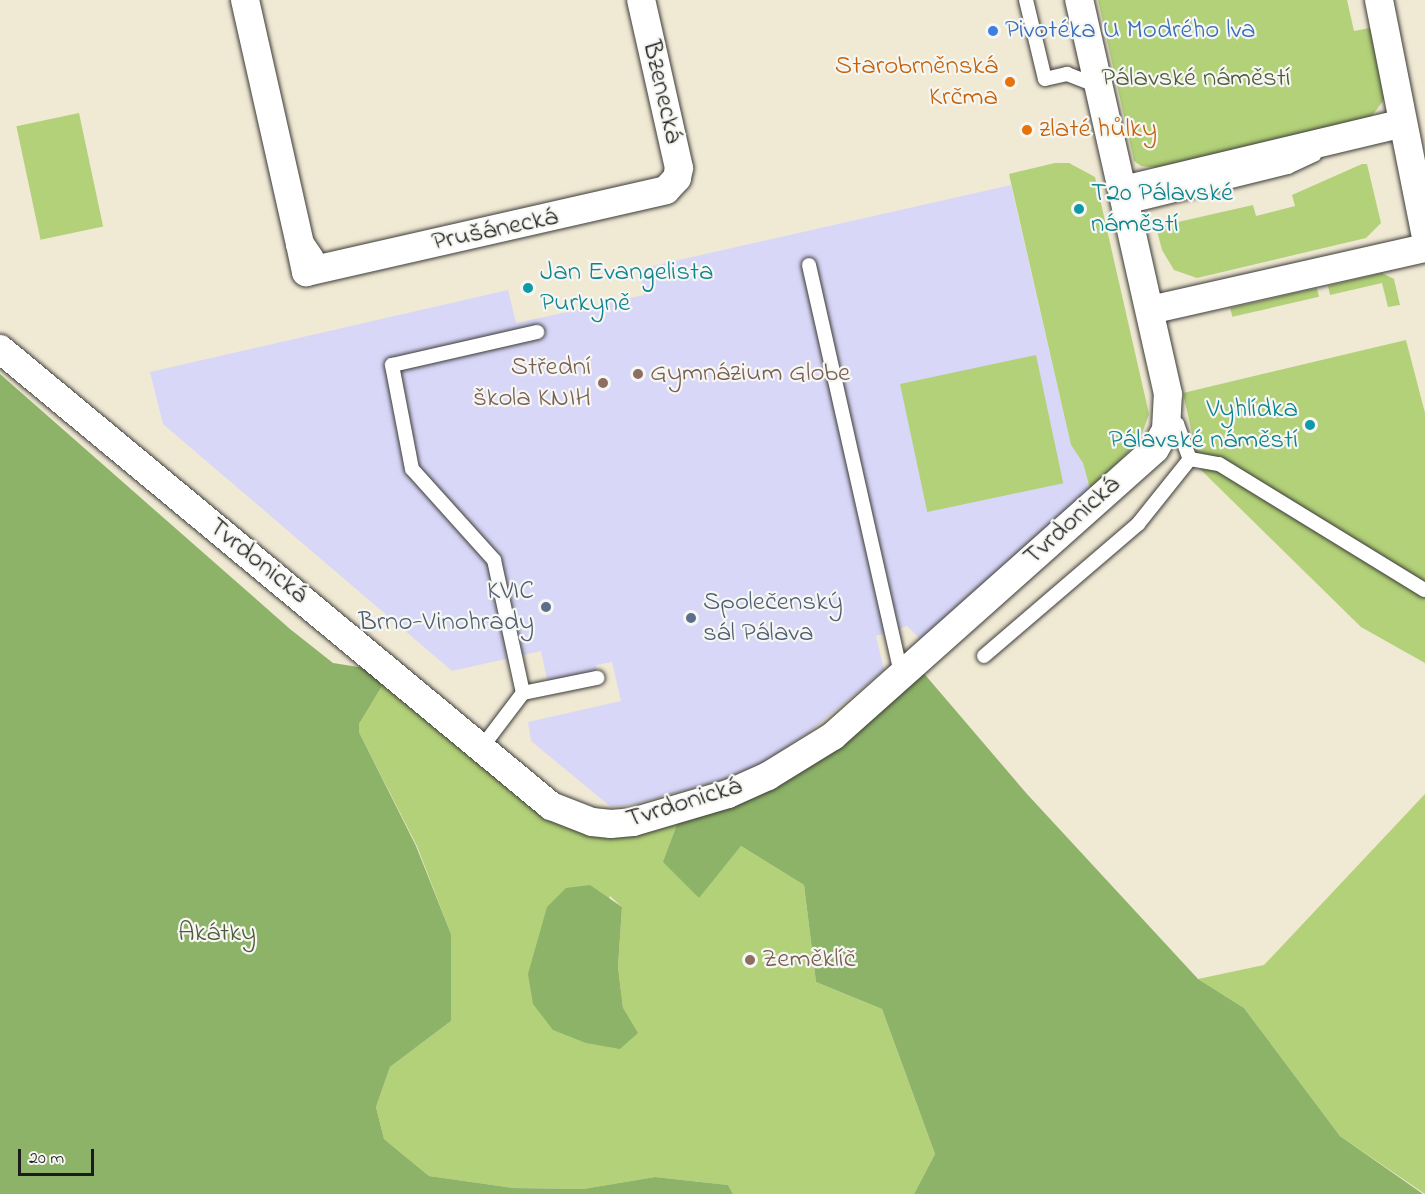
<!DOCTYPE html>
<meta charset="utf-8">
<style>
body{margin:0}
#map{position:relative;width:1425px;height:1194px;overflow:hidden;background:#f0e9d4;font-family:"Indie Flower",sans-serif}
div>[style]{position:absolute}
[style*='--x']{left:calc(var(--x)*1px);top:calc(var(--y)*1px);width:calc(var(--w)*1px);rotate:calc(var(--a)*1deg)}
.built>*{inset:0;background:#d8d7f8}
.green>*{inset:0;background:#b2d178;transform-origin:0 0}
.forest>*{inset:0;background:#8db368}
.roads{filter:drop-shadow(0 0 2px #3c3b38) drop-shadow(0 0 2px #3c3b38)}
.lane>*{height:14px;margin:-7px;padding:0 7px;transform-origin:7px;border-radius:7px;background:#fff}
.street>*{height:28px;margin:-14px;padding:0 14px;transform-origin:14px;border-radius:14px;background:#fff}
.dots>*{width:16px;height:16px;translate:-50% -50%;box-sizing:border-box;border:3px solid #f6f6f2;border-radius:50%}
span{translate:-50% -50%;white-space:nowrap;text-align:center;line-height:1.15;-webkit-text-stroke:4.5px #f6f6f2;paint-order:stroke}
.shop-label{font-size:27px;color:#366cbe}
.left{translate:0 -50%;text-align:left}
.food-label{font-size:27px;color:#c56008}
.right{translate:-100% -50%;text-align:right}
.park-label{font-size:27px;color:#505b3c}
.street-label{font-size:27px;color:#1c1c1c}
.culture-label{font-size:27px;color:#0d838f}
.education-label{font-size:27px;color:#785e54}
.service-label{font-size:27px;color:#4e5e75}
.scale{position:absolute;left:18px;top:1149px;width:76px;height:27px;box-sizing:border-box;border:3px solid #1c1c1c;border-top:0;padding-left:8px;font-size:18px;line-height:21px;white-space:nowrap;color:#1c1c1c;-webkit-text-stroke:4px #f6f6f2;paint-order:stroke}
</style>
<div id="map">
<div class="built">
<div style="clip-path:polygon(1011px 185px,1071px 445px,1083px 463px,1090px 489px,920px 639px,907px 626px,876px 636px,884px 670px,809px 732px,761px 764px,726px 779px,631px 805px,611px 807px,531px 741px,528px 722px,621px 701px,612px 662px,596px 665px,597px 671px,548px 684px,541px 651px,452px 671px,163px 424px,150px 372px,508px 290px,516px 323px,549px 316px,644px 295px,639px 269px)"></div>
</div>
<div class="green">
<div style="clip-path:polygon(1098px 0,1347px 0,1354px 31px,1375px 27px,1386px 97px,1371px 117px,1159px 168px,1141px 166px,1134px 161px)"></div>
<div style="left:79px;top:113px;width:116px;height:64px;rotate:78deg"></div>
<div style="clip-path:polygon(1055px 163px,1069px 163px,1095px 177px,1149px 414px,1139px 442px,1090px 489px,1083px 463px,1071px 445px,1009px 174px)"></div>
<div style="clip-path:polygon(1362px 164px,1367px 164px,1381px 223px,1366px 238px,1197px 278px,1174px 270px,1162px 250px,1156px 227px,1253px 205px,1256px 216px,1295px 206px,1292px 195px)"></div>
<div style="clip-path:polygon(1382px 273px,1394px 279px,1400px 305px,1388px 307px,1382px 283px,1330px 295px,1328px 286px)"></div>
<div style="left:1317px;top:288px;width:9px;height:89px;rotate:77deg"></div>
<div style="clip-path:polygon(1406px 340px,1425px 413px,1425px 663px,1361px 627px,1200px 469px,1183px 393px)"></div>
<div style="left:1036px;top:355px;width:131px;height:139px;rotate:78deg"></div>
<div style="clip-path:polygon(evenodd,382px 677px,556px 812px,681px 814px,698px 898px,741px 846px,804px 885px,816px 982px,882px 1009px,935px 1154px,914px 1194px,733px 1194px,728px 1185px,655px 1177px,583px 1189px,513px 1188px,429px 1176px,384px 1139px,376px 1107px,390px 1067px,451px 1021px,451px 934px,417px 846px,359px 732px,359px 724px,382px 686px,382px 677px,610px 896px,622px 907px,618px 967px,623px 1008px,553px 1030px,610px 896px)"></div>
<div style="clip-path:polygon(1425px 794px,1425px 1194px,1340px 1136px,1244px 1008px,1198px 979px,1264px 965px)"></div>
</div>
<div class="forest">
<div style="clip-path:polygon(0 374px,290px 629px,333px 663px,371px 669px,382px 677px,382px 686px,359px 724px,359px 732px,416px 846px,451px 934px,451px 1021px,390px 1067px,376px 1107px,384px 1139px,429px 1176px,513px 1188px,583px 1189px,655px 1177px,728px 1185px,733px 1194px,0 1194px)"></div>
<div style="clip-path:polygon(921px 670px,1027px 794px,1198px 979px,1244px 1008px,1340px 1136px,1423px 1194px,914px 1194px,935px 1154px,882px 1009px,816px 982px,804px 885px,741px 846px,699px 898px,663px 862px,681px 814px)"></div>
<div style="clip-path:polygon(590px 885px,622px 907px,618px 967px,623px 1008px,638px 1033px,620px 1049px,586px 1043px,553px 1030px,533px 1004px,528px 974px,547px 907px,566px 888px)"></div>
</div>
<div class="roads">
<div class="lane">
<div style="--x:1026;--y:0;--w:81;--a:76.5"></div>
<div style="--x:1045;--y:79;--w:23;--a:-13"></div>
<div style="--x:1067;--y:74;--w:31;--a:21"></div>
<div style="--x:1126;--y:207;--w:167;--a:-13.9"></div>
<div style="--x:1288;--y:167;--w:29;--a:-25"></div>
<div style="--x:809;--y:265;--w:422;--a:77.3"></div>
<div style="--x:1167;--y:420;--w:11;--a:22"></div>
<div style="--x:1177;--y:424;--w:37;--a:70"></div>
<div style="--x:984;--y:656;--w:203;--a:-40.6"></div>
<div style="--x:1138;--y:524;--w:83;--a:-51.3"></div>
<div style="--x:1190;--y:459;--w:29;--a:10"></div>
<div style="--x:1219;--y:464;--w:241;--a:31.5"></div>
<div style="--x:523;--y:693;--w:136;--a:-102.3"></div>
<div style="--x:494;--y:560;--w:122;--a:-132"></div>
<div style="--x:412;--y:469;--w:106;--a:-100.9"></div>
<div style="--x:392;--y:365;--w:149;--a:-12.8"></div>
<div style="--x:482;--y:747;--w:68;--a:-52.8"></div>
<div style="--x:523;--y:693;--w:76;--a:-11.5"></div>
</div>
<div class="street">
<div style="--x:245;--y:0;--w:250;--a:77.3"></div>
<div style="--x:300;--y:244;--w:18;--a:56"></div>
<div style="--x:1379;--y:0;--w:237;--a:78.8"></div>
<div style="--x:1123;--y:190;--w:286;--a:-13.4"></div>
<div style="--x:300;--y:244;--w:29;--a:78"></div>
<div style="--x:306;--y:272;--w:369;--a:-12.8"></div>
<div style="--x:666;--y:190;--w:16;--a:-47"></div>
<div style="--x:677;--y:178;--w:10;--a:-79"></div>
<div style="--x:679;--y:168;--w:172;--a:-102.7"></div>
<div style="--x:1150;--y:310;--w:282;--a:-12.7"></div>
<div style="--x:0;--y:349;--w:716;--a:39.67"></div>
<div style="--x:551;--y:806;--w:44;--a:21.3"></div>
<div style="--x:592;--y:822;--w:19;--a:6"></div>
<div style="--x:611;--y:824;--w:22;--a:-5"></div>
<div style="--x:633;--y:822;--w:99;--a:-16.4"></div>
<div style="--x:728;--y:794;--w:44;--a:-24.2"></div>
<div style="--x:768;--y:776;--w:76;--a:-31.6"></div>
<div style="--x:833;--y:736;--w:431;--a:-41.7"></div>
<div style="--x:1155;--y:449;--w:22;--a:-60"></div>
<div style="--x:1166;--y:430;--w:36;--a:-87"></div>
<div style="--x:1168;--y:394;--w:404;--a:-102.7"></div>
</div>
</div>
<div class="dots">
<div style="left:993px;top:31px;background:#3f7fe0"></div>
<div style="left:1010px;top:82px;background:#e8710a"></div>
<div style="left:1027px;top:130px;background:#e8710a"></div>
<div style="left:1079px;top:209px;background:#0f9aa8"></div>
<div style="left:528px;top:288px;background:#0f9aa8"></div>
<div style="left:638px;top:374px;background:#8d6e63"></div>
<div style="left:603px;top:383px;background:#8d6e63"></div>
<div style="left:1310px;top:425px;background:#0f9aa8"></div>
<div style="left:546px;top:607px;background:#5c6f8a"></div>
<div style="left:691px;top:618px;background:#5c6f8a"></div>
<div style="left:750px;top:960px;background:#8d6e63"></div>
</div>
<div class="shop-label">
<span class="left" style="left:1005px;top:31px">Pivotéka U Modrého lva</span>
</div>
<div class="food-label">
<span class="right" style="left:998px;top:82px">Starobrněnská<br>Krčma</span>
<span class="left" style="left:1039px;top:130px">zlaté hůlky</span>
</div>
<div class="park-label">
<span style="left:1196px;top:79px">Pálavské náměstí</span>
<span style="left:217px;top:934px">Akátky</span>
</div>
<div class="street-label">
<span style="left:662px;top:92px;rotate:77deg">Bzenecká</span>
<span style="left:495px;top:230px;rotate:-12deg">Prušánecká</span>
<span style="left:1072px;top:521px;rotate:-42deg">Tvrdonická</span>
<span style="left:258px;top:561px;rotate:39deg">Tvrdonická</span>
<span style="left:684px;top:803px;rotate:-17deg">Tvrdonická</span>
</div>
<div class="culture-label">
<span class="left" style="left:1091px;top:209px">T20 Pálavské<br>náměstí</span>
<span class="left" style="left:540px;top:288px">Jan Evangelista<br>Purkyně</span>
<span class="right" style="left:1298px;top:425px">Vyhlídka<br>Pálavské náměstí</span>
</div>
<div class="education-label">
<span class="right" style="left:591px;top:383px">Střední<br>škola KNIH</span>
<span class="left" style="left:650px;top:374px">Gymnázium Globe</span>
<span class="left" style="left:762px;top:960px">Zeměklíč</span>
</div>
<div class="service-label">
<span class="right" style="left:534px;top:607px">KVIC<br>Brno-Vinohrady</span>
<span class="left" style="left:703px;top:618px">Společenský<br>sál Pálava</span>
</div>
<div class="scale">20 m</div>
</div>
